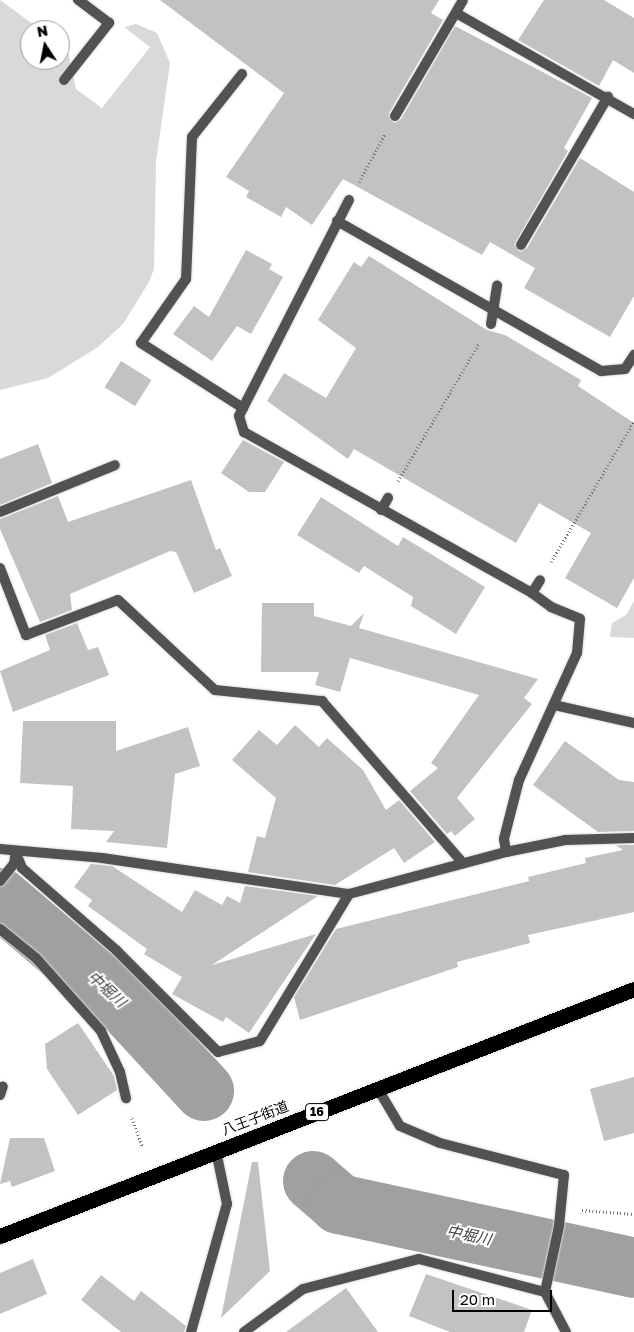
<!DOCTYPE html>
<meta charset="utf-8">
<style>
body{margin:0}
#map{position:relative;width:634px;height:1332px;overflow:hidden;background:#fff;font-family:"Golos Text","Noto Sans JP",sans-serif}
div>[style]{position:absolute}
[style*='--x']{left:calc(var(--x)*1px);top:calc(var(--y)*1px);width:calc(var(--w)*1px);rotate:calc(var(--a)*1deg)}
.green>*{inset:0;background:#d9d9d9}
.river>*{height:60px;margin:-30px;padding:0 30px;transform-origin:30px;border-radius:30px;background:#a0a0a0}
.building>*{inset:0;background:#c2c2c2;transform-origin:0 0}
.path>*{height:3px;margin-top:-1.5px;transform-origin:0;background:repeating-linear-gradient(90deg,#747474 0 1px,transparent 0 3.5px)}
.roads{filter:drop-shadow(0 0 1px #dbdbdb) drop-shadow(0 0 1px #dbdbdb)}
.lane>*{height:10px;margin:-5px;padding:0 5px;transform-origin:5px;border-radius:5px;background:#525252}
.street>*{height:10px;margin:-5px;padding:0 5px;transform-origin:5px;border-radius:5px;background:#525252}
.highway>*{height:15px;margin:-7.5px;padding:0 7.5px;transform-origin:7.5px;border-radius:7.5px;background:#000}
span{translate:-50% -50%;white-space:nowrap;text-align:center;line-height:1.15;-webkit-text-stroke:4px #fff;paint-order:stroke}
.shield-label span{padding:1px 4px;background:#fff;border:1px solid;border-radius:4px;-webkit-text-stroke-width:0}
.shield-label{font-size:12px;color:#000;font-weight:700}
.street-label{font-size:14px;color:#000}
.water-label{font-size:15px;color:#414141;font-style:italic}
.north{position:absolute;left:20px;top:20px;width:50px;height:50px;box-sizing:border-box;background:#fff;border:1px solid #999;border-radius:50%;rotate:349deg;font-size:14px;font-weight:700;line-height:20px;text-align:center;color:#000}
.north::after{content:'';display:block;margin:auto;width:18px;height:22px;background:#000;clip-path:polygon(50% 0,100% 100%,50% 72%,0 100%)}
.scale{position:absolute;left:452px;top:1290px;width:100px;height:22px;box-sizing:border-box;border:2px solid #000;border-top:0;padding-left:6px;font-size:15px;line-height:18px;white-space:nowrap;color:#000;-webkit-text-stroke:4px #fff;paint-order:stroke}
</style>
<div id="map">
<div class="green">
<div style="clip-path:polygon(0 0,41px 30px,30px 30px,30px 60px,60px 60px,60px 45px,68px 51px,76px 89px,102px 108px,150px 47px,124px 27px,136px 24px,157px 33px,170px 63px,156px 162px,154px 269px,149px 282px,123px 324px,98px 347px,48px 378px,0 390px)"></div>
<div style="clip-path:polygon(634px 601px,634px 638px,610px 637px,612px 623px,626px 615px)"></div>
</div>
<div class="river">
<div style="--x:0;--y:898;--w:160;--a:40.4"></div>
<div style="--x:122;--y:1002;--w:121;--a:47.3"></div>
<div style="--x:313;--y:1181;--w:35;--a:41"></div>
<div style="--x:339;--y:1204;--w:302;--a:12.2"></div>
</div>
<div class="building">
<div style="clip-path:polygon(160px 0,439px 0,431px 13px,443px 20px,389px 113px,394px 123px,401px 119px,455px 26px,592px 98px,564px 148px,568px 151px,514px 245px,520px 252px,527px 248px,580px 158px,634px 192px,634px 296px,610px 337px,524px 288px,535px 268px,490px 242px,482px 255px,343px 179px,312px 225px,286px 207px,281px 217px,246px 197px,249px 191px,226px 177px,284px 93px)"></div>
<div style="clip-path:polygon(544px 0,604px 0,634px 18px,634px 73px,613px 60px,599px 86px,518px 40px)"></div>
<div style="clip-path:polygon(246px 250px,272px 264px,269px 269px,283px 277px,251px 334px,237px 326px,212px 361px,173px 334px,194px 306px,209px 317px)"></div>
<div style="clip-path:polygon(369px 256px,487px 330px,505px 335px,581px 380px,578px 386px,634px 423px,634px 578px,617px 608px,565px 578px,591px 533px,539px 503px,516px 543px,354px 449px,348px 459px,267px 401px,284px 373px,326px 398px,356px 348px,318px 320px,354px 262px,361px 267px)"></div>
<div style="left:121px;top:361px;width:36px;height:31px;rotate:32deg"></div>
<div style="clip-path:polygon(243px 440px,284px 462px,265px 492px,249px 492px,221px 473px)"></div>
<div style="clip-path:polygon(38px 444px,52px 483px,0 505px,0 459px)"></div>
<div style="clip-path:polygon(191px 480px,216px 550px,220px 548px,232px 576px,194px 593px,176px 552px,170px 551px,70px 594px,72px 610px,40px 622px,0 529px,0 519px,58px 496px,68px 522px)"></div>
<div style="clip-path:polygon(321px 497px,398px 546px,403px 537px,485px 587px,456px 634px,411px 606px,413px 597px,364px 566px,359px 573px,297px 535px)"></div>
<div style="clip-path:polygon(262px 603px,314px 603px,314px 616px,351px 626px,364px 613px,359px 628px,538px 679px,524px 698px,532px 704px,457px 798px,475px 819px,455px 836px,451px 831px,447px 834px,410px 791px,438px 768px,431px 763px,479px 695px,350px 658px,340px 692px,315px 685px,319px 672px,261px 672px)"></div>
<div style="clip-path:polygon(77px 623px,88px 650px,98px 647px,109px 675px,13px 712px,0 671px,50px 650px,45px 635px)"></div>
<div style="clip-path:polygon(23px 721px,116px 721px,116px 751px,188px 727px,200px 766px,175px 774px,167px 848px,106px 842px,114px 831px,71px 829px,73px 786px,20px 783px)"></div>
<div style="clip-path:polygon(295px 725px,319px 747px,327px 738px,363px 770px,386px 810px,399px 800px,435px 842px,404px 863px,394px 848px,335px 885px,248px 872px,257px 836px,265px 838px,276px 798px,232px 760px,259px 730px,277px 745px)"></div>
<div style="clip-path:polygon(565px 741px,619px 780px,634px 782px,634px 831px,598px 832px,533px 785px)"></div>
<div style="clip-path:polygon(616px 845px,634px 845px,634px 912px,528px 935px,530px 943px,457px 962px,458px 967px,300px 1020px,294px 997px,336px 929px,529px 881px,528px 877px,586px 863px,585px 858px,623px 850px)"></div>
<div style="clip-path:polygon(91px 864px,112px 866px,182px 912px,195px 890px,222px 905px,227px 896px,240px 903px,245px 886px,318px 896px,212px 965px,316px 934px,249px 1033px,226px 1017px,223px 1022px,172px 994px,182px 977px,144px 954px,147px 949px,88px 906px,92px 900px,74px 887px)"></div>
<div style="clip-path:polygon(78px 1023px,114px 1076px,117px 1090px,78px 1115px,47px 1069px,45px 1044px)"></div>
<div style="clip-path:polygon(634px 1077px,634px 1133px,604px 1141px,590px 1089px)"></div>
<div style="clip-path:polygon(10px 1138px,44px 1138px,55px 1171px,12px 1187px,10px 1181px,0 1184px)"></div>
<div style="clip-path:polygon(252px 1162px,258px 1162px,270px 1271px,221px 1318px)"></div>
<div style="clip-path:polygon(33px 1259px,47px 1294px,0 1314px,0 1273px)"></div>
<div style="clip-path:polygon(426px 1274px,532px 1310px,524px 1332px,450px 1332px,409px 1316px)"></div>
<div style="clip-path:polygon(101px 1275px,134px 1301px,141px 1291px,186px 1326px,184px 1332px,121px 1332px,81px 1300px)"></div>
<div style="clip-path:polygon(346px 1288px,378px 1332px,286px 1332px)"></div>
</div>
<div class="path">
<div style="--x:359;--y:182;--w:55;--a:-61.6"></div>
<div style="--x:398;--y:481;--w:161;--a:-59.5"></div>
<div style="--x:551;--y:562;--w:164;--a:-59.5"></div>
<div style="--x:132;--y:1118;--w:30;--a:70"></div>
<div style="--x:582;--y:1210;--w:52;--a:4.4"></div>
</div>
<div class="roads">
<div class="lane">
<div style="--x:64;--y:80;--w:73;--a:-51.7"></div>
<div style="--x:109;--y:23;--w:39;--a:-143"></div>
<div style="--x:554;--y:705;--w:82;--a:12.7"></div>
<div style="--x:22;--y:868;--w:126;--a:41.1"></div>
<div style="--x:117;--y:951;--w:143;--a:45"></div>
<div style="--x:218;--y:1052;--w:43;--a:-14.7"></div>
<div style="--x:260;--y:1041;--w:172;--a:-58.8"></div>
<div style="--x:0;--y:1095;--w:9;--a:-72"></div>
</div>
<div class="street">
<div style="--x:456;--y:13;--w:205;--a:29.6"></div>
<div style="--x:242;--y:74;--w:80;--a:128.4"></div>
<div style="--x:192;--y:137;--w:142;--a:92.4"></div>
<div style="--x:186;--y:279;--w:78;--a:125.1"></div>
<div style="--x:141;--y:343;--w:121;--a:32.5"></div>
<div style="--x:395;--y:116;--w:134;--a:-59.6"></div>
<div style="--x:349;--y:200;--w:242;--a:117"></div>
<div style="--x:239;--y:416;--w:17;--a:73"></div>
<div style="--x:244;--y:432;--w:330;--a:29.2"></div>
<div style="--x:532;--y:593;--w:24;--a:36"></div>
<div style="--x:551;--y:607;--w:31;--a:22"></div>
<div style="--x:580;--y:619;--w:34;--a:95"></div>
<div style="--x:577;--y:653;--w:140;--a:114.5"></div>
<div style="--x:519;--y:780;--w:61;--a:104.3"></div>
<div style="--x:504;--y:839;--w:13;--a:81"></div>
<div style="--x:337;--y:221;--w:304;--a:29.6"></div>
<div style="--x:601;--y:371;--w:24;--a:-5"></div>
<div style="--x:625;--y:369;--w:17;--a:-57"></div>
<div style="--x:521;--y:245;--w:172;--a:-59.6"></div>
<div style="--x:491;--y:324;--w:39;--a:-81"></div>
<div style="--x:381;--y:510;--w:14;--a:-60"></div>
<div style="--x:0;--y:512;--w:124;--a:-22.2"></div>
<div style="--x:0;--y:568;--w:72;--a:68.8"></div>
<div style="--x:26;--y:635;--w:98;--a:-20.8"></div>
<div style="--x:118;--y:600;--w:132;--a:42.9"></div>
<div style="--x:215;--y:690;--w:108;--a:5.9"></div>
<div style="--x:322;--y:701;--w:215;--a:49"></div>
<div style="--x:532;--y:593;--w:15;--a:-58"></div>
<div style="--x:0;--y:849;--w:102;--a:5"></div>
<div style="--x:102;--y:858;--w:250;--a:8.3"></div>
<div style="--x:349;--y:894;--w:163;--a:-15"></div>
<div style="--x:506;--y:852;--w:60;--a:-11.5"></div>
<div style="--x:565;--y:840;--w:69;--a:-1.7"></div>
<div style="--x:16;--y:853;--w:16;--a:68"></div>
<div style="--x:0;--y:881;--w:22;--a:-51"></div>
<div style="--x:14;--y:864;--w:12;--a:-81"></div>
<div style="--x:0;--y:929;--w:46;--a:38.9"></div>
<div style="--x:36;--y:958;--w:98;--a:48.3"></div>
<div style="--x:101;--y:1031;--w:45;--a:65.1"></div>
<div style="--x:120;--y:1072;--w:27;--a:77"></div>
<div style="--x:378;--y:1089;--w:43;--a:59.3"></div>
<div style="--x:400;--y:1126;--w:43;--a:23"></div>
<div style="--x:440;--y:1143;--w:128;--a:14.5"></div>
<div style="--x:564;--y:1175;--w:51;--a:95.6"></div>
<div style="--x:559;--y:1226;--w:67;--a:102"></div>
<div style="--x:191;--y:1332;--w:133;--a:-74.3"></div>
<div style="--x:227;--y:1204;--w:54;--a:-101.7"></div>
<div style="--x:244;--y:1332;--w:73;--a:-36.1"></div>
<div style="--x:303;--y:1289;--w:120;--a:-14.5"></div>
<div style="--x:419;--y:1259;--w:130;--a:14.7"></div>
<div style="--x:545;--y:1292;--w:45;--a:62.3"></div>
</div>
<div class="highway">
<div style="--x:0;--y:1236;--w:680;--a:-21.29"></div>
</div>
</div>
<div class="shield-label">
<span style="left:317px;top:1112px">16</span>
</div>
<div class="street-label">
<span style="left:255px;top:1118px;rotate:-21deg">八王子街道</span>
</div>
<div class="water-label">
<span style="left:107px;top:989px;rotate:42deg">中堀川</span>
<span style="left:469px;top:1235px;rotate:12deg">中堀川</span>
</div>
<div class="north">N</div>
<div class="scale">20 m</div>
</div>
